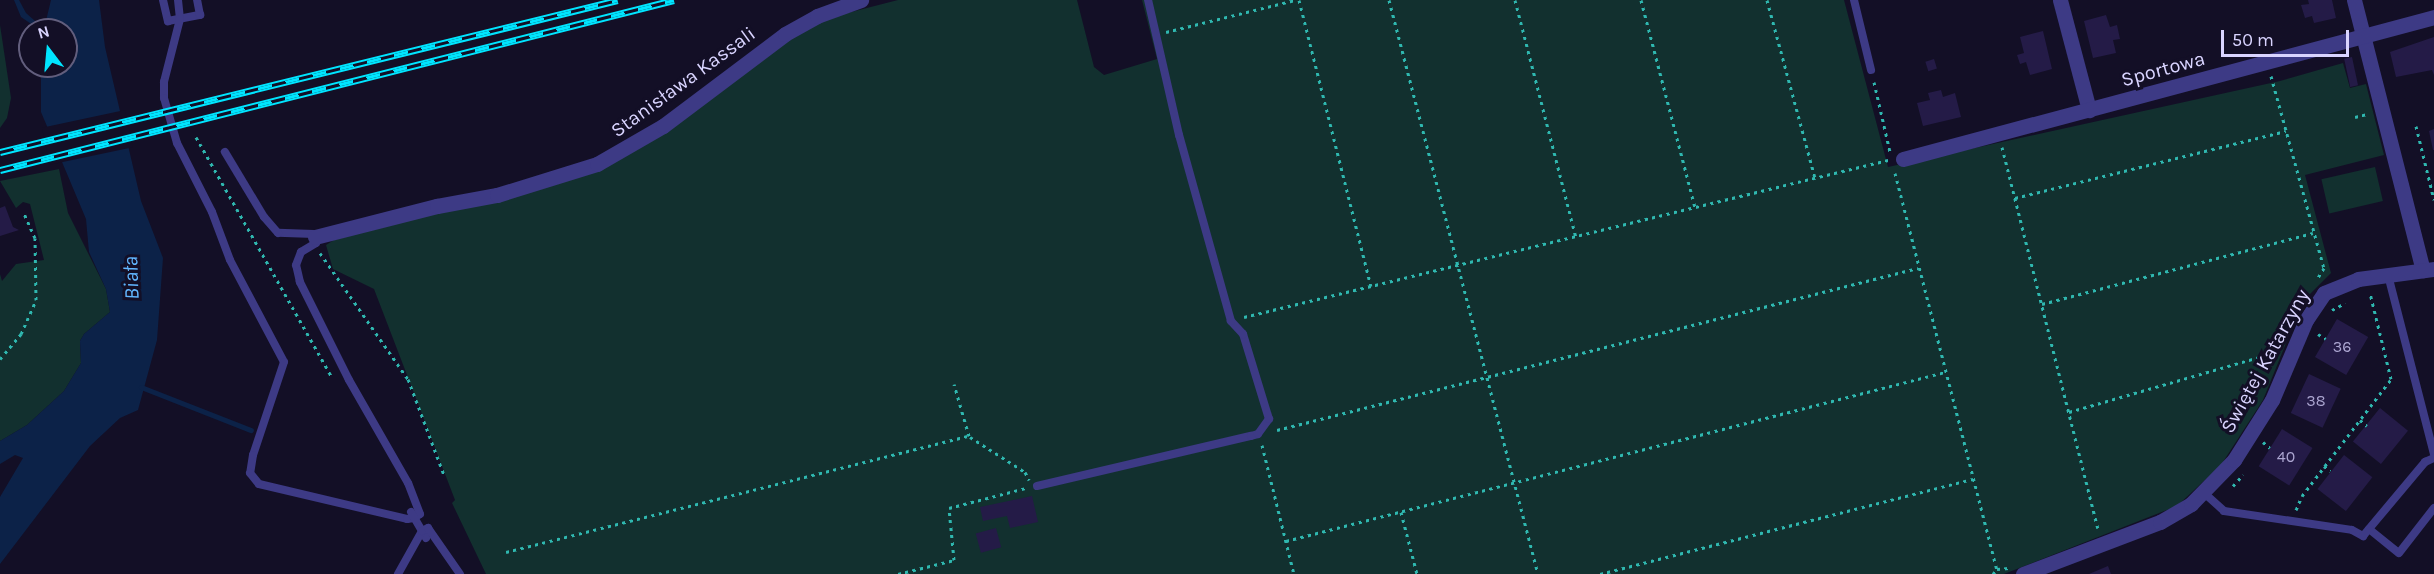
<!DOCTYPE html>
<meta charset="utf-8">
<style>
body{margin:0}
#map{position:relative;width:2434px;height:574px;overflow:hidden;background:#130f26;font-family:Karla,sans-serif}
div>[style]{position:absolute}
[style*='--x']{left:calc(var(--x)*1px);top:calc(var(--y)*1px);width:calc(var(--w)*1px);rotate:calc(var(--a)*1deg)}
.green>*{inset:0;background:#12302f;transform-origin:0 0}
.water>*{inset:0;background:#0c2248}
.pier>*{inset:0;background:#130f26;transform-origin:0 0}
.stream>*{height:5px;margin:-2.5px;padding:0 2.5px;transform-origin:2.5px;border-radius:2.5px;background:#0c2248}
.building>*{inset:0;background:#241b47;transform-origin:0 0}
.path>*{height:3px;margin-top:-1.5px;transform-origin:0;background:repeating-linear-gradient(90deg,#2fb8b0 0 3px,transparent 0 7.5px)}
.lane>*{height:8px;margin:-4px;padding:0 4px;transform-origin:4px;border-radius:4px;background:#3d3a85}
.street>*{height:15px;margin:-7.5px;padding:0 7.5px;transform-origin:7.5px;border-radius:7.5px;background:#3d3a85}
.rail>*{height:7px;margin-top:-3.5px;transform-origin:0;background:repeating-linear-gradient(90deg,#130f26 0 14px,#00e5ff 0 28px);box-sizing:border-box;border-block:2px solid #00e5ff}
span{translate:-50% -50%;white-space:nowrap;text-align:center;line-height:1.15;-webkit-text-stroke:6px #130f26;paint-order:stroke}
.number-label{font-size:16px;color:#aca6d1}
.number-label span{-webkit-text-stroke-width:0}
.street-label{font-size:20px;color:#d9d4ff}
.water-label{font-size:21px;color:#62b6ff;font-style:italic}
.north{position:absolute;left:18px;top:18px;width:60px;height:60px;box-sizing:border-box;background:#130f26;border:2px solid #625e7d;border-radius:50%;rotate:344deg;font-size:16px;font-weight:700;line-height:24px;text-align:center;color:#d9d4ff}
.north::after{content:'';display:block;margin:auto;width:21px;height:27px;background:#00e5ff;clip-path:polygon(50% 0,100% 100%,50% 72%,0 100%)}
.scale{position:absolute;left:2221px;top:30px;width:128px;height:27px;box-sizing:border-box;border:3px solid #d9d4ff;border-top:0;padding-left:8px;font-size:18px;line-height:21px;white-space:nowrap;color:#d9d4ff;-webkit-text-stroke:4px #130f26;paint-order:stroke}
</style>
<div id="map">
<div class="green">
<div style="clip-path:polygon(898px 0,1077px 0,1094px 67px,1104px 75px,1157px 59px,1142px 0,1844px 0,1888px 167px,2280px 81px,2343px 63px,2350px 88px,2366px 84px,2384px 155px,2305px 175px,2331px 273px,2303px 301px,2263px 400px,2221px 465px,2177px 506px,2004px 574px,486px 574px,452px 503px,455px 500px,374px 289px,333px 269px,326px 245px,334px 240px,591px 173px,668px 130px,792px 36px,824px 19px)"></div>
<div style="clip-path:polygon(0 25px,11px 98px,7px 118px,0 128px)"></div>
<div style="left:2375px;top:167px;width:35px;height:55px;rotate:77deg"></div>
<div style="clip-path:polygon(59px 169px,68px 213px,106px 289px,110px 312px,84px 334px,80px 341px,81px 363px,64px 391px,27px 425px,0 441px,0 274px,2px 281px,16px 264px,44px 260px,30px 204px,23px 202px,16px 208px,0 181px)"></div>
</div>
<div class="water">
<div style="clip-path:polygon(14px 0,19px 0,26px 13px,44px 29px,51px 0,99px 0,105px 47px,141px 201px,163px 258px,157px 340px,138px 410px,120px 418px,90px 446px,0 564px,0 497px,23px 458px,15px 455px,0 464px,0 441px,27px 425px,64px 391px,81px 363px,80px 341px,84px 334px,110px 312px,106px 289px,89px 252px,86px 219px,41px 112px,41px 66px,66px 66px,66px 30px,40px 30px,21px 17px)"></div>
</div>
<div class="pier">
<div style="left:125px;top:110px;width:38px;height:85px;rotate:78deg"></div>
</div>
<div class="stream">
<div style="--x:141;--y:387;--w:118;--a:21.4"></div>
</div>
<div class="building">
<div style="clip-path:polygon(2308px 0,2332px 0,2336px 18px,2314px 23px,2312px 16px,2305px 18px,2301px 5px,2309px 4px)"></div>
<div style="clip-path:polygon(2106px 15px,2110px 27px,2117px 25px,2120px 39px,2113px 40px,2116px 53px,2093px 58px,2084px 21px)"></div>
<div style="clip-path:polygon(2043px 31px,2052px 69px,2030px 75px,2026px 62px,2020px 64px,2017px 55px,2024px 53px,2020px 37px)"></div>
<div style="clip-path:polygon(2434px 37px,2434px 75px,2432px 70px,2396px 77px,2390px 52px)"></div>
<div style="left:2352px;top:57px;width:29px;height:8px;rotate:78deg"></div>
<div style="left:1934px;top:59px;width:10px;height:9px;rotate:73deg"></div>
<div style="clip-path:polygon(1941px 90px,1943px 97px,1955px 93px,1961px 117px,1923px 126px,1917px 103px,1930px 100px,1928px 93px)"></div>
<div style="clip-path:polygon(2434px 129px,2434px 150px,2433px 150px,2429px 131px)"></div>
<div style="clip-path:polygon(5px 206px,13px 227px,19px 230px,0 236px,0 208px)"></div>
<div style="left:2337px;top:319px;width:36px;height:44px;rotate:30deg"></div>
<div style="left:2309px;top:374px;width:35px;height:43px;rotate:25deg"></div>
<div style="left:2380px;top:408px;width:36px;height:43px;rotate:39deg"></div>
<div style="left:2282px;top:429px;width:36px;height:44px;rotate:32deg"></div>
<div style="left:2344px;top:455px;width:36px;height:43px;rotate:38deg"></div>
<div style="clip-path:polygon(1032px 496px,1038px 522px,1010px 528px,1007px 516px,983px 521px,980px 507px)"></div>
<div style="left:996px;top:528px;width:20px;height:21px;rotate:75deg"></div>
<div style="clip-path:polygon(2108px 566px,2111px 574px,2089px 574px)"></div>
</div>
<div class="path">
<div style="--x:1299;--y:0;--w:295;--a:75.9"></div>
<div style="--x:1389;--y:0;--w:593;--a:75.45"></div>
<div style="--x:1515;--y:0;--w:246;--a:75.6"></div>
<div style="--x:1641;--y:0;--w:214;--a:75.4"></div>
<div style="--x:1767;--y:0;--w:184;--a:74.9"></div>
<div style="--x:1166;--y:32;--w:133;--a:-13.9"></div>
<div style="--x:2271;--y:76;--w:199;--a:74.6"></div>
<div style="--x:2324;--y:268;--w:13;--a:122"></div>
<div style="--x:1874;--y:82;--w:72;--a:77.1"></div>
<div style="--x:2355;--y:117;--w:12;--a:-14"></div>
<div style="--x:2416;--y:126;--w:76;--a:76.3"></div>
<div style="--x:196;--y:137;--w:274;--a:60.5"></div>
<div style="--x:2002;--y:147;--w:393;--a:75.9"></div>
<div style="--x:1895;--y:173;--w:409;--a:75.6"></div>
<div style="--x:2015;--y:198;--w:279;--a:-13.9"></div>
<div style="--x:320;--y:253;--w:154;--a:55.1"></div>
<div style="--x:408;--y:379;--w:103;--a:69.4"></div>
<div style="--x:2042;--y:304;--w:280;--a:-14.7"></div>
<div style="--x:2332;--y:310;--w:15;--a:-28"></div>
<div style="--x:1244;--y:317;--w:663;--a:-13.7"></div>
<div style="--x:2318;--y:334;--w:9;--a:32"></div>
<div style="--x:0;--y:359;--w:33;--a:-50"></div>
<div style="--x:21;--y:334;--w:37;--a:-66"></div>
<div style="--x:36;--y:300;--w:62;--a:-90.9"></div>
<div style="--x:35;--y:238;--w:27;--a:-114"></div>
<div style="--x:2069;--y:412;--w:213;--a:-16.1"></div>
<div style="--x:2360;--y:420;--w:9;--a:41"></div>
<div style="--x:1277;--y:430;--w:661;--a:-14.18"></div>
<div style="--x:970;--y:437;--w:65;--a:32.5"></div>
<div style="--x:1025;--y:472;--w:9;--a:63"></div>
<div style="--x:2263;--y:442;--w:9;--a:41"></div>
<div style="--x:1262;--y:445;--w:133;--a:76.1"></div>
<div style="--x:2324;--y:466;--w:8;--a:40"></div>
<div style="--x:2233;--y:486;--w:15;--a:-48"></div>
<div style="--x:2296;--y:510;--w:15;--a:-67"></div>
<div style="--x:2302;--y:496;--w:147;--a:-52.7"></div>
<div style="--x:2391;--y:379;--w:89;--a:-103.7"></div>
<div style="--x:1401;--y:512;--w:64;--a:75.5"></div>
<div style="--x:1286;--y:541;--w:680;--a:-14.38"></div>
<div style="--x:506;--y:552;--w:477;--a:-14.1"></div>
<div style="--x:969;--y:436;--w:54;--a:-106.1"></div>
<div style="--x:1997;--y:569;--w:12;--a:-5"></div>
<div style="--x:898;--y:574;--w:58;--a:-14"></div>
<div style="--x:954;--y:560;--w:52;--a:-95.5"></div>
<div style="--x:949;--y:508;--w:80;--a:-14.6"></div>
<div style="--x:1600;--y:574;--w:385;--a:-14.3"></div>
<div style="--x:1993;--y:574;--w:6;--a:-51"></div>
</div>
<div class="lane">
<div style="--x:163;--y:0;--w:22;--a:77"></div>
<div style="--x:168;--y:21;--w:33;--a:-11"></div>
<div style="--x:200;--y:15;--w:15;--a:-101"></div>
<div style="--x:178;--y:0;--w:19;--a:84"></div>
<div style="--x:180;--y:19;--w:65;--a:104.3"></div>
<div style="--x:164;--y:82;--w:16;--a:90"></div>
<div style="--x:164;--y:98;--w:47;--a:73.9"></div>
<div style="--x:177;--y:143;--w:77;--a:63.1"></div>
<div style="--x:212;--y:212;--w:51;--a:69.4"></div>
<div style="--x:230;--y:260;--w:115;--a:62.1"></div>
<div style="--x:284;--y:362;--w:98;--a:108.4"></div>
<div style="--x:253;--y:455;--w:18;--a:99"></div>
<div style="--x:250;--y:473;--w:14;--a:51"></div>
<div style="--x:259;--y:484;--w:152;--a:13.3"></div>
<div style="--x:407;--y:519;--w:7;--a:-8"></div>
<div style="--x:414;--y:518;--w:7;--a:-34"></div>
<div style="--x:420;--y:514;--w:33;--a:-111"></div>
<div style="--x:408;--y:483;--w:119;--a:-119.8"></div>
<div style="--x:349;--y:380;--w:110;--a:-116.6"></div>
<div style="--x:300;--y:282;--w:17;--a:-103"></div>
<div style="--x:296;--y:265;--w:14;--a:-69"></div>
<div style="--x:301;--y:252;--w:17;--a:-31"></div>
<div style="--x:316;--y:243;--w:9;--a:-103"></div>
<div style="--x:314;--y:234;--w:36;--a:-178"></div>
<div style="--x:278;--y:233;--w:21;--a:-131"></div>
<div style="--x:264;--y:217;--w:76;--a:-121"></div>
<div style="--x:1854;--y:0;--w:72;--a:76.3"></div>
<div style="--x:2388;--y:275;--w:185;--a:75.6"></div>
<div style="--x:1037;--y:486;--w:220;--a:-13.2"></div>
<div style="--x:1251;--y:436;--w:7;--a:-16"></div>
<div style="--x:1258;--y:434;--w:19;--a:-54"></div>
<div style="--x:1269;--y:419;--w:89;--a:-107"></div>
<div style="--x:1243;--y:334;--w:18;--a:-133"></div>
<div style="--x:1231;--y:321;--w:193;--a:-105.6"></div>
<div style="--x:1179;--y:135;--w:139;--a:-102.9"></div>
<div style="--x:2203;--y:492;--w:28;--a:42"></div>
<div style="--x:2224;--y:511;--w:129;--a:8.4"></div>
<div style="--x:2352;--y:530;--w:13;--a:29"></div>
<div style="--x:2363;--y:536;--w:97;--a:-50"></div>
<div style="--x:2425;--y:462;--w:10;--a:-24"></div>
<div style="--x:411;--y:512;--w:30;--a:60"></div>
<div style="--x:2369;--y:529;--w:38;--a:39"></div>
<div style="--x:2399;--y:553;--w:57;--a:-52.1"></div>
<div style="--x:398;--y:574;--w:49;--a:-60.8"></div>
<div style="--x:422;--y:531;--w:7;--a:-27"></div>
<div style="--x:428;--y:528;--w:56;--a:55.2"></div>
</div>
<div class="street">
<div style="--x:2060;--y:0;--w:114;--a:75.2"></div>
<div style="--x:2354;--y:0;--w:279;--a:75.7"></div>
<div style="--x:1903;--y:159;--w:550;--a:-14.97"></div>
<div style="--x:315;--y:237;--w:126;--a:-14.3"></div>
<div style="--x:437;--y:206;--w:61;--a:-10.4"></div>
<div style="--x:497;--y:195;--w:105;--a:-17.2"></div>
<div style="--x:597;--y:164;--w:76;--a:-29.9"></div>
<div style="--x:663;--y:126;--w:153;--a:-37"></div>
<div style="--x:785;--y:34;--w:37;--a:-29"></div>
<div style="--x:817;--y:16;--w:47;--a:-20"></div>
<div style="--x:2023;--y:574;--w:147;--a:-20.8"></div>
<div style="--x:2160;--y:522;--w:36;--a:-30"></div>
<div style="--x:2191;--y:504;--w:62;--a:-45.7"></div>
<div style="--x:2234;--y:460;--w:71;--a:-57.7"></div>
<div style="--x:2272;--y:400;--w:87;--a:-67"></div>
<div style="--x:2306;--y:320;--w:32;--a:-56"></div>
<div style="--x:2324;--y:293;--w:37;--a:-22"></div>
<div style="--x:2358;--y:279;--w:77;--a:-7.5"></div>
</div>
<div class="rail">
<div style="--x:0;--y:152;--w:636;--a:-13.82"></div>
<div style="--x:0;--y:170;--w:695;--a:-14.16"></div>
</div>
<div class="number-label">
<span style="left:2342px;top:347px">36</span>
<span style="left:2316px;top:401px">38</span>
<span style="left:2286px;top:457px">40</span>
</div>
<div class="street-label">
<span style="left:2163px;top:69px;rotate:-15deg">Sportowa</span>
<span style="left:683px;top:82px;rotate:-36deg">Stanisława Kassali</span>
<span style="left:2265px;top:361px;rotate:-61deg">Świętej Katarzyny</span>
</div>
<div class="water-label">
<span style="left:131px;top:278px;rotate:-92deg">Biała</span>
</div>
<div class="north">N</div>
<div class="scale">50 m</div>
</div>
